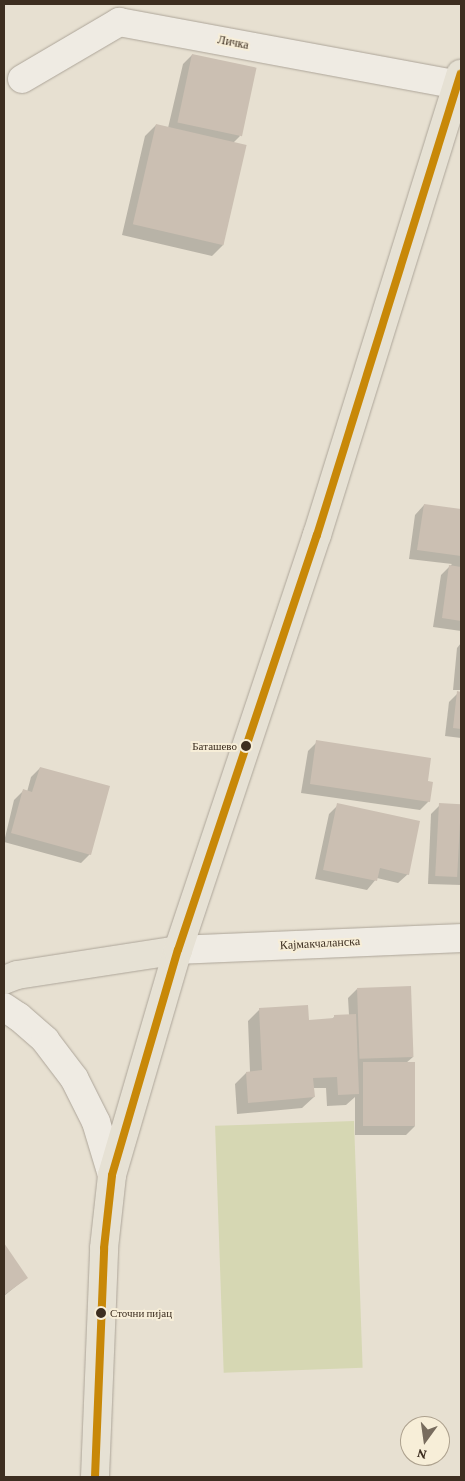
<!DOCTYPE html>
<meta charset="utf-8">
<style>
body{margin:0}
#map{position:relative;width:465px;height:1481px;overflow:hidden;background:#e7e0d1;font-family:"Crimson Pro",serif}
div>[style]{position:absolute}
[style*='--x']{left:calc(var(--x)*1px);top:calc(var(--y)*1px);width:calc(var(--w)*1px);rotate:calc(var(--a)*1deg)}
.green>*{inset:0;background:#d6d7b3;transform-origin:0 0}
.shadow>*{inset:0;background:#0003}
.building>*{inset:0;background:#cbbfb2;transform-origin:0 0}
.roads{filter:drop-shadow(0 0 1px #ada599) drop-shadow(0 0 1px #ada599)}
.minor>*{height:28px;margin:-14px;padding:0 14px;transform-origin:14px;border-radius:14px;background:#efebe3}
.major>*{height:28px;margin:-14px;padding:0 14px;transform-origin:14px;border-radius:14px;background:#e6e1d4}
.bus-1>*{height:8px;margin:-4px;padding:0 4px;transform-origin:4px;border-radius:4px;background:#c88808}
.dots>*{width:14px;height:14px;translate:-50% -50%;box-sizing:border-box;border:2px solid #f7eed8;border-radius:50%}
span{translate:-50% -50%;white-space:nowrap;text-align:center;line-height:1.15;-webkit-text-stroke:4px #f7eed8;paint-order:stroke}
.bus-label{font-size:11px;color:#3d2e20}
.right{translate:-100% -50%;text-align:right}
.left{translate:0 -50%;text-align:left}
.street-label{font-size:12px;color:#3d2e20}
.frame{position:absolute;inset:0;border:5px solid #3d2e20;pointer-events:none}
.north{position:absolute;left:400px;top:1416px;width:50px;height:50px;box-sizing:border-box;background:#f7eed8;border:1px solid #ada18e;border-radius:50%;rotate:194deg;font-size:14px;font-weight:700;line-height:20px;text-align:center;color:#3d2e20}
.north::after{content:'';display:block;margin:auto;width:18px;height:22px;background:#786c5e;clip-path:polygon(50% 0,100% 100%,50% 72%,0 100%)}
</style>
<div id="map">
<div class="green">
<div style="left:354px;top:1121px;width:247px;height:139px;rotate:88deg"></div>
</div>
<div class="shadow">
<div style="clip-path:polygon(192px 55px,240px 136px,233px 143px,223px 245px,212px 256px,122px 235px,145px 136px,156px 125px,168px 128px,183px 64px)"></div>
<div style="clip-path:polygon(424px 505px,461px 511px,461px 631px,433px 627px,441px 575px,452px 564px,409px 559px,415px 515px)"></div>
<div style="clip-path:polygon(461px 643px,461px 690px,453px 690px,457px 648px)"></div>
<div style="clip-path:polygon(458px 693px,461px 693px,461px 738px,445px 736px,449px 702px)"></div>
<div style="clip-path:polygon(317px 742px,427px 782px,429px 801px,420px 810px,301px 793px,308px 751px)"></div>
<div style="clip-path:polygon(40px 768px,90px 854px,81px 863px,4px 842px,14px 800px,23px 791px,27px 792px,31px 777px)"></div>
<div style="clip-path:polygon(338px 805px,408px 874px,398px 883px,377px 878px,367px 890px,315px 879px,329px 814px)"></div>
<div style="clip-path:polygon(440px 805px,461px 805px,461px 885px,428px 884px,431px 814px)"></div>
<div style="clip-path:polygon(357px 989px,413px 1057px,406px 1063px,415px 1126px,406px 1135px,355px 1135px,355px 1097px,346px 1105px,327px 1106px,326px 1088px,313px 1088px,314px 1097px,302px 1108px,237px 1114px,235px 1084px,246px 1073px,250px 1072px,248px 1021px,260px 1009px,308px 1021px,331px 1020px,335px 1016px,349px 1015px,348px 998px)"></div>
<div style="clip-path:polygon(4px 1245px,26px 1278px,4px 1296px)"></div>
</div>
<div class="building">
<div style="left:192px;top:54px;width:66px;height:70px;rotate:12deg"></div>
<div style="left:156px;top:124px;width:93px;height:103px;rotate:13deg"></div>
<div style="clip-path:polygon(424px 504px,461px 509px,461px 556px,417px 550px)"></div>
<div style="clip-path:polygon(449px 565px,461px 567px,461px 621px,442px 618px)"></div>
<div style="clip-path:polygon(457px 691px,461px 692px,461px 729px,453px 728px)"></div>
<div style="clip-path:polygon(316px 740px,431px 758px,428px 781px,433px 782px,430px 802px,310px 784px)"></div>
<div style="clip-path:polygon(40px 767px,110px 786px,91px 855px,11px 833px,23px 789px,32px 792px)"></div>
<div style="clip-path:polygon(337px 803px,420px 821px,409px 875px,380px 868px,377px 881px,323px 870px)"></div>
<div style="left:439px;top:803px;width:22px;height:73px;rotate:3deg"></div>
<div style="left:411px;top:986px;width:71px;height:54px;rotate:88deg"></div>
<div style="clip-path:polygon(308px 1005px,309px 1020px,334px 1018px,334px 1015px,356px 1014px,359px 1094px,338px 1095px,337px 1077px,313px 1078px,315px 1097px,248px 1103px,246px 1072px,262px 1070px,259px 1008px)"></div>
<div style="left:363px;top:1062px;width:52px;height:64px"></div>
<div style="clip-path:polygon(4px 1243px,28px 1278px,4px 1295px)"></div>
</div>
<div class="roads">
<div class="minor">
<div style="--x:22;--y:79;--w:113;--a:-30.4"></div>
<div style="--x:119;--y:22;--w:345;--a:10.5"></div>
<div style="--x:178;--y:950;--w:283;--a:-2.4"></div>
<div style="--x:4;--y:1007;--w:18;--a:34"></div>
<div style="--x:19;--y:1017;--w:35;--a:41"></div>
<div style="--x:45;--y:1040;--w:48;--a:52.7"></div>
<div style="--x:74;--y:1078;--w:49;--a:63.4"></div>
<div style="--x:96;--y:1122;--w:55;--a:73.2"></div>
</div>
<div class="major">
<div style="--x:4;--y:980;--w:14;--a:-21"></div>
<div style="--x:17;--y:975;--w:163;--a:-8.8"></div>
<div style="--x:95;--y:1477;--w:229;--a:-87.7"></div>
<div style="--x:104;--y:1248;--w:73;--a:-83.7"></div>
<div style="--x:112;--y:1175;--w:234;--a:-73.7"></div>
<div style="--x:178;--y:950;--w:438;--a:-71.5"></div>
<div style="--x:317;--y:535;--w:483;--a:-72.7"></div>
</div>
</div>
<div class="bus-1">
<div style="--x:95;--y:1477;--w:229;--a:-87.7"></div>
<div style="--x:104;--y:1248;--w:73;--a:-83.7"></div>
<div style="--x:112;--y:1175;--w:234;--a:-73.7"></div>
<div style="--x:178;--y:950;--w:438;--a:-71.5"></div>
<div style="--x:317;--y:535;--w:483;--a:-72.7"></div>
</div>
<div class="dots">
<div style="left:246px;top:746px;background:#3d2e20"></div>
<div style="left:101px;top:1313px;background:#3d2e20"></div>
</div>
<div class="bus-label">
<span class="right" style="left:237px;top:746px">Баташево</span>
<span class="left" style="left:110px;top:1313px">Сточни пијац</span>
</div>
<div class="street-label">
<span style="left:233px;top:43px;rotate:11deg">Личка</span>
<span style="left:320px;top:944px;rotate:-3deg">Кајмакчаланска</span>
</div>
<div class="frame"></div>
<div class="north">N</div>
</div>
